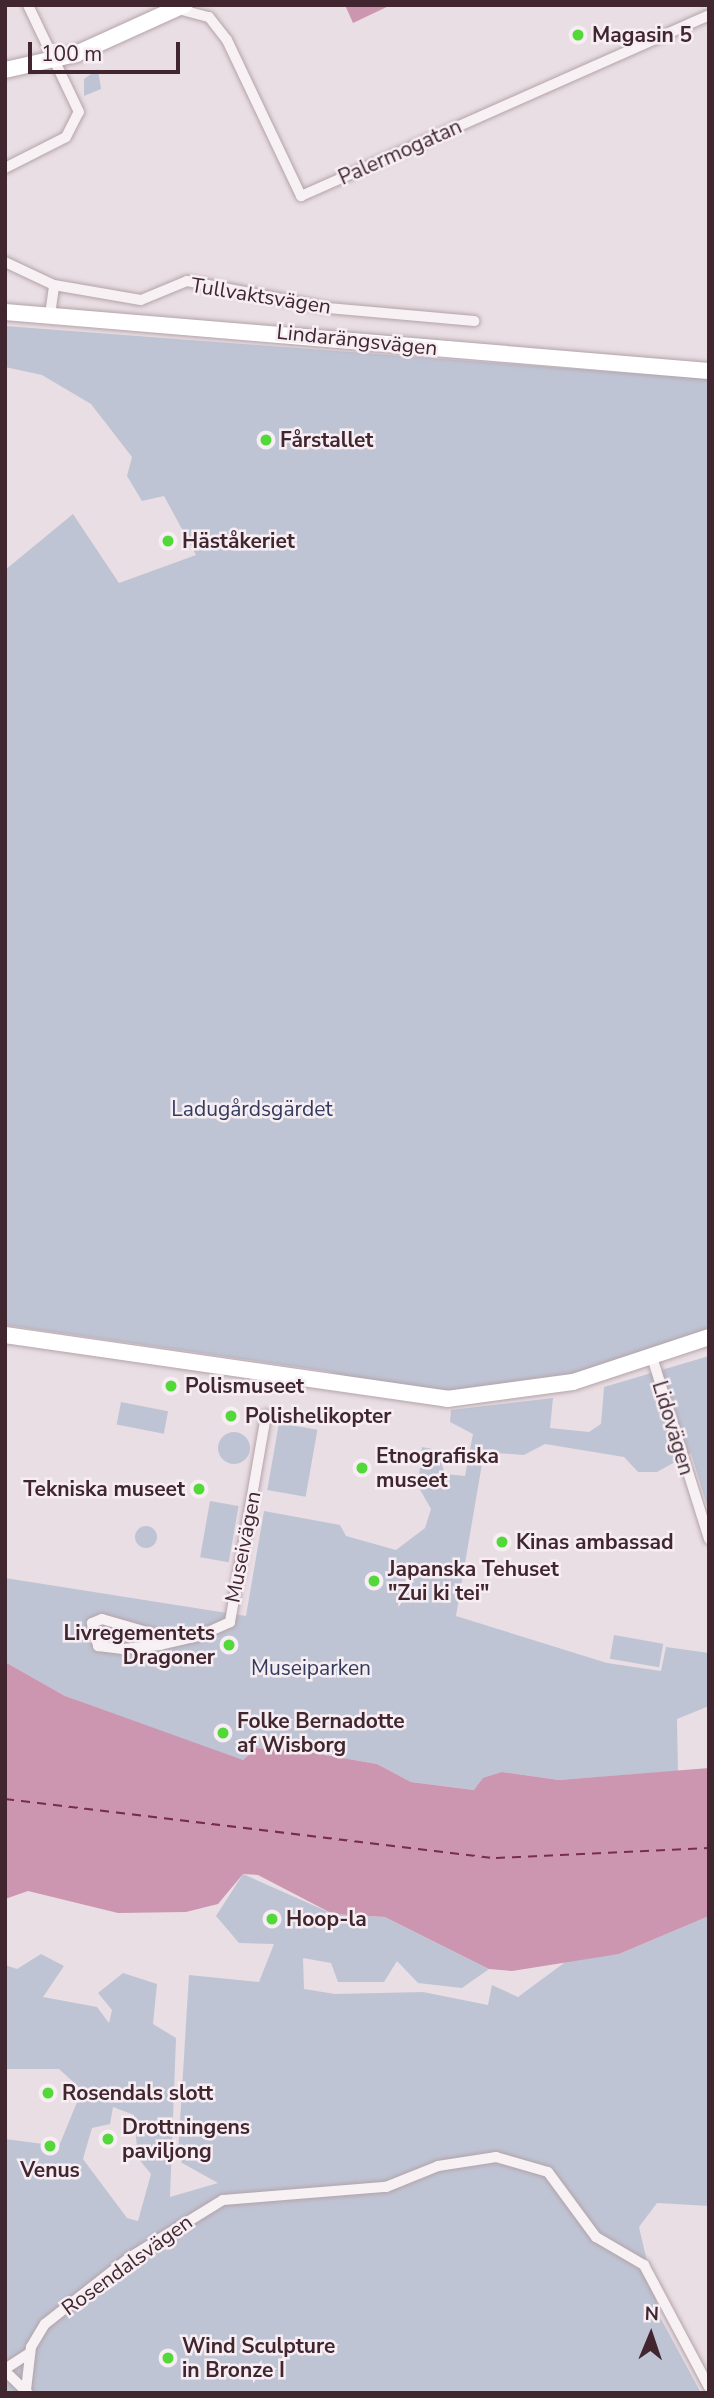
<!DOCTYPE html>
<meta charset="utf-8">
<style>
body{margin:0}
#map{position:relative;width:714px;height:2398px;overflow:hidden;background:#e9dee3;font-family:"Nunito Sans",sans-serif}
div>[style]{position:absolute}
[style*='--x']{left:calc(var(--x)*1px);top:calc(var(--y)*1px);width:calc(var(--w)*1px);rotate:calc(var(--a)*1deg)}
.green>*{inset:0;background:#bfc4d4;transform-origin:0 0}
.round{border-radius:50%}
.water>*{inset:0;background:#cc96b1}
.ferry>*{height:2px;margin-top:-1px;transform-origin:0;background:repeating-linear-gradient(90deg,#782d4f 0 9px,transparent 0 16px)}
.roads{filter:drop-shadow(0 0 2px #b3a3aa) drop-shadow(0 0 2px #b3a3aa)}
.street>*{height:10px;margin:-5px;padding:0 5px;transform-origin:5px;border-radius:5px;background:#f7f1f3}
.secondary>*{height:16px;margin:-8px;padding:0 8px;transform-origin:8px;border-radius:8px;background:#fff}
.dots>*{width:19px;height:19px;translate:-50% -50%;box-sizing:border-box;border:4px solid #f6eef2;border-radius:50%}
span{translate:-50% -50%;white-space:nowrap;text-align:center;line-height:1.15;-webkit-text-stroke:5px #f6eef2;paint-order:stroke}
.poi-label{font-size:21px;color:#412630;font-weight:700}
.left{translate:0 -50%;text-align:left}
.right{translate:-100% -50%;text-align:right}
.street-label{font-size:21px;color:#412630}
.park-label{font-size:21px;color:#323b5e}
.frame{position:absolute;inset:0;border:7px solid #412630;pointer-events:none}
.north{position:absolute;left:616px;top:2300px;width:70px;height:70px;-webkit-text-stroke:5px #f6eef2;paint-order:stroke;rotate:2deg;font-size:19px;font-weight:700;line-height:28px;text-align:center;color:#412630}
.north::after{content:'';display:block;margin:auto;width:24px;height:32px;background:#412630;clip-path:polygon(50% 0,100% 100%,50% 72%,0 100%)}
.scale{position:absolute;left:28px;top:42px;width:152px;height:32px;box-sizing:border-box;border:4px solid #412630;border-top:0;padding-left:9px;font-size:21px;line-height:24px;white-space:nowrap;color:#412630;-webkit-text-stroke:5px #f6eef2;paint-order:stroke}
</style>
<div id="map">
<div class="green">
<div style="clip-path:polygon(98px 69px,101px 89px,84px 96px,84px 79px)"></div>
<div style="clip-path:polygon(5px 326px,709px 379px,709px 1331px,560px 1381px,466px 1392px,394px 1388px,325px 1371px,5px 1325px,5px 570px,73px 514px,119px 583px,196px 555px,164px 496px,142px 501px,127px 476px,132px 457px,91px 404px,42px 375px,5px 367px)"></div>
<div style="clip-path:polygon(709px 1356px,709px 1512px,691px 1453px,657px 1472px,638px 1472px,624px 1457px,545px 1444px,524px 1455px,484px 1452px,456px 1616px,607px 1663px,661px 1671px,666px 1647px,709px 1653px,709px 1706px,677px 1719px,678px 1771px,559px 1780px,502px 1772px,475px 1790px,411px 1782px,377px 1764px,302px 1751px,256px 1748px,243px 1760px,218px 1756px,65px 1696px,5px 1662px,5px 1578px,246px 1616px,264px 1511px,340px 1525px,346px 1536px,396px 1550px,425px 1528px,431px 1509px,418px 1486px,422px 1447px,437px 1450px,445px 1474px,465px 1476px,473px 1434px,450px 1422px,451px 1410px,553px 1398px,550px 1428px,589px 1432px,601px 1424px,604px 1387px)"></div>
<div style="left:121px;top:1402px;width:48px;height:23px;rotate:11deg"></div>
<div style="left:279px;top:1423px;width:39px;height:68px;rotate:10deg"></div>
<div class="round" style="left:218px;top:1432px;width:32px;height:32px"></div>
<div style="left:210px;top:1501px;width:29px;height:57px;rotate:10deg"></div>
<div class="round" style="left:135px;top:1526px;width:22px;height:22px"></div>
<div style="left:614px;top:1635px;width:50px;height:24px;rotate:10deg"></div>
<div style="clip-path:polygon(evenodd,243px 1874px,333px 1914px,385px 1917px,489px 1969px,462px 1988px,418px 1983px,397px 1961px,384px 1982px,338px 1982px,331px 1963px,303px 1958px,304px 1989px,335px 1994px,423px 1992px,488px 2005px,492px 1985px,518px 1997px,568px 1960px,619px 1954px,709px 1916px,709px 2206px,657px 2203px,639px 2227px,660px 2317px,701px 2393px,5px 2393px,5px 2139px,59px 2146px,82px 2090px,59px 2069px,5px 2069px,5px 1965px,17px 1969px,41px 1954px,64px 1966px,43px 1997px,97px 2007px,109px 2023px,112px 2010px,98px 1993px,123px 1973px,157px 1984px,153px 2024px,176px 2038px,170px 2197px,218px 2183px,182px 2163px,178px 2154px,189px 1975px,259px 1982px,274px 1944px,239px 1943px,216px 1916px,243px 1874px,113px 2107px,134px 2115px,138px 2158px,151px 2174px,138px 2221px,127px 2218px,83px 2159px,92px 2128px,110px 2124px,113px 2107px)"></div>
</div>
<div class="water">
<div style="clip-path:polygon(345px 5px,391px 5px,353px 23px)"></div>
<div style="clip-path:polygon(5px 1662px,65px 1696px,243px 1760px,256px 1748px,302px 1751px,377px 1764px,411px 1782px,474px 1790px,483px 1778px,502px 1772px,559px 1780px,709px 1768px,709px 1916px,619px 1954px,512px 1971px,489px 1969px,385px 1917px,333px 1914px,258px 1875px,243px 1874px,218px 1904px,186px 1912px,118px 1913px,28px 1891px,5px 1899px)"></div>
</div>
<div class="ferry">
<div style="--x:5;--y:1799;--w:495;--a:6.9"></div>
<div style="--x:496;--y:1858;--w:213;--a:-2.7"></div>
</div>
<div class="roads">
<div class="street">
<div style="--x:182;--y:10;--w:28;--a:15"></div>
<div style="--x:209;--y:17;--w:29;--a:52"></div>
<div style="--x:227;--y:40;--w:173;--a:64.6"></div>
<div style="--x:301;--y:196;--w:446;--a:-23.9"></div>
<div style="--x:5;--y:168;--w:68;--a:-26.9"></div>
<div style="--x:66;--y:137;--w:28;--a:-63"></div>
<div style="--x:79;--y:112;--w:119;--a:-115.5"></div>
<div style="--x:5;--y:262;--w:54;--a:25.1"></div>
<div style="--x:50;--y:315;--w:30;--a:-82"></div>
<div style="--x:54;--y:285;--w:88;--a:9.8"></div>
<div style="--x:141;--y:300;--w:50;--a:-22.4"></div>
<div style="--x:187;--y:281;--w:144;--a:10.8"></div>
<div style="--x:328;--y:308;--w:147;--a:5.1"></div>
<div style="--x:652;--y:1357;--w:191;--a:72.6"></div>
<div style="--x:175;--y:1640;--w:76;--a:-164"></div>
<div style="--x:102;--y:1619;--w:11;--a:158"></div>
<div style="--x:92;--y:1623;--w:24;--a:75"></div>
<div style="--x:98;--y:1646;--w:25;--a:7"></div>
<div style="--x:123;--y:1649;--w:37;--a:-6"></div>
<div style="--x:160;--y:1645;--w:40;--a:-13"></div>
<div style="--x:199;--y:1636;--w:34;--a:-24"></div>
<div style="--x:230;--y:1622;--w:210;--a:-80.1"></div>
<div style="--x:5;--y:2369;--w:30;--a:-33"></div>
<div style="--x:5;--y:2371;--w:32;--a:44"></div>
<div style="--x:26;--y:2390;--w:43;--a:-83.4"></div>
<div style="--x:31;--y:2347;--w:27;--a:-59"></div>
<div style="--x:45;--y:2324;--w:107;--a:-38.2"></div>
<div style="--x:129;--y:2258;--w:110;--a:-31.7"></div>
<div style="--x:223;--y:2200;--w:164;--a:-4.6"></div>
<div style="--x:386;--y:2187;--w:56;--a:-22"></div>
<div style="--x:438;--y:2166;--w:59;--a:-8.8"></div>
<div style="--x:496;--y:2157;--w:54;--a:16.1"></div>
<div style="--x:548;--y:2172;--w:81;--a:53.6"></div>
<div style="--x:596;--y:2237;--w:56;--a:30.3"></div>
<div style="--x:644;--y:2265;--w:138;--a:62"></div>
</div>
<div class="secondary">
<div style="--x:5;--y:70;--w:73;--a:-12.7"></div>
<div style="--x:76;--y:54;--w:119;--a:-24.4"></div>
<div style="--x:5;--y:312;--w:706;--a:4.79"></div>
<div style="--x:5;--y:1335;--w:447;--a:8.2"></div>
<div style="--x:447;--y:1399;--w:127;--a:-7.7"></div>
<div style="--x:573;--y:1382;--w:143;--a:-18.3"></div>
</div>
</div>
<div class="dots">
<div style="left:578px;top:35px;background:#52d839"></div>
<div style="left:266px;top:440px;background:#52d839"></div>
<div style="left:168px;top:541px;background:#52d839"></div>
<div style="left:171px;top:1386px;background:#52d839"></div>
<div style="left:231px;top:1416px;background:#52d839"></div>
<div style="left:362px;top:1468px;background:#52d839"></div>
<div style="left:199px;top:1489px;background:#52d839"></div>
<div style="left:502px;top:1542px;background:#52d839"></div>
<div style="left:374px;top:1581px;background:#52d839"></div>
<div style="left:229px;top:1645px;background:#52d839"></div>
<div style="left:223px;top:1733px;background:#52d839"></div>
<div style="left:272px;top:1919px;background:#52d839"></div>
<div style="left:48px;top:2093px;background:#52d839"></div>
<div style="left:108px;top:2139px;background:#52d839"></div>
<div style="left:50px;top:2146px;background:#52d839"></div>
<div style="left:168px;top:2358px;background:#52d839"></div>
</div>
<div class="poi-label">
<span class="left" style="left:592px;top:35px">Magasin 5</span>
<span class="left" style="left:280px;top:440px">Fårstallet</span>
<span class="left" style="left:182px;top:541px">Häståkeriet</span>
<span class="left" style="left:185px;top:1386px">Polismuseet</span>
<span class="left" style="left:245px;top:1416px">Polishelikopter</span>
<span class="left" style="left:376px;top:1468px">Etnografiska<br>museet</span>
<span class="right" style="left:185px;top:1489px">Tekniska museet</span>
<span class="left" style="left:516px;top:1542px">Kinas ambassad</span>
<span class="left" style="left:388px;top:1581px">Japanska Tehuset<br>"Zui ki tei"</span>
<span class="right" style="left:215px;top:1645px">Livregementets<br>Dragoner</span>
<span class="left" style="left:237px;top:1733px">Folke Bernadotte<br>af Wisborg</span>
<span class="left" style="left:286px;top:1919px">Hoop-la</span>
<span class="left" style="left:62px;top:2093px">Rosendals slott</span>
<span class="left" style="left:122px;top:2139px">Drottningens<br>paviljong</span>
<span style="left:50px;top:2170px">Venus</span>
<span class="left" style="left:182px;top:2358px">Wind Sculpture<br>in Bronze I</span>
</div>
<div class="street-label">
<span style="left:400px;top:152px;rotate:-24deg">Palermogatan</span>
<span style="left:261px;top:296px;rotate:9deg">Tullvaktsvägen</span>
<span style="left:357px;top:340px;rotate:6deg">Lindarängsvägen</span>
<span style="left:673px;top:1428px;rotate:73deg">Lidovägen</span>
<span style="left:243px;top:1547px;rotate:-79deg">Museivägen</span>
<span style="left:127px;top:2265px;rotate:-36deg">Rosendalsvägen</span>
</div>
<div class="park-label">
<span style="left:252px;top:1109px">Ladugårdsgärdet</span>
<span style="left:311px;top:1668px">Museiparken</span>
</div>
<div class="frame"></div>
<div class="north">N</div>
<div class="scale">100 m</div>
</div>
